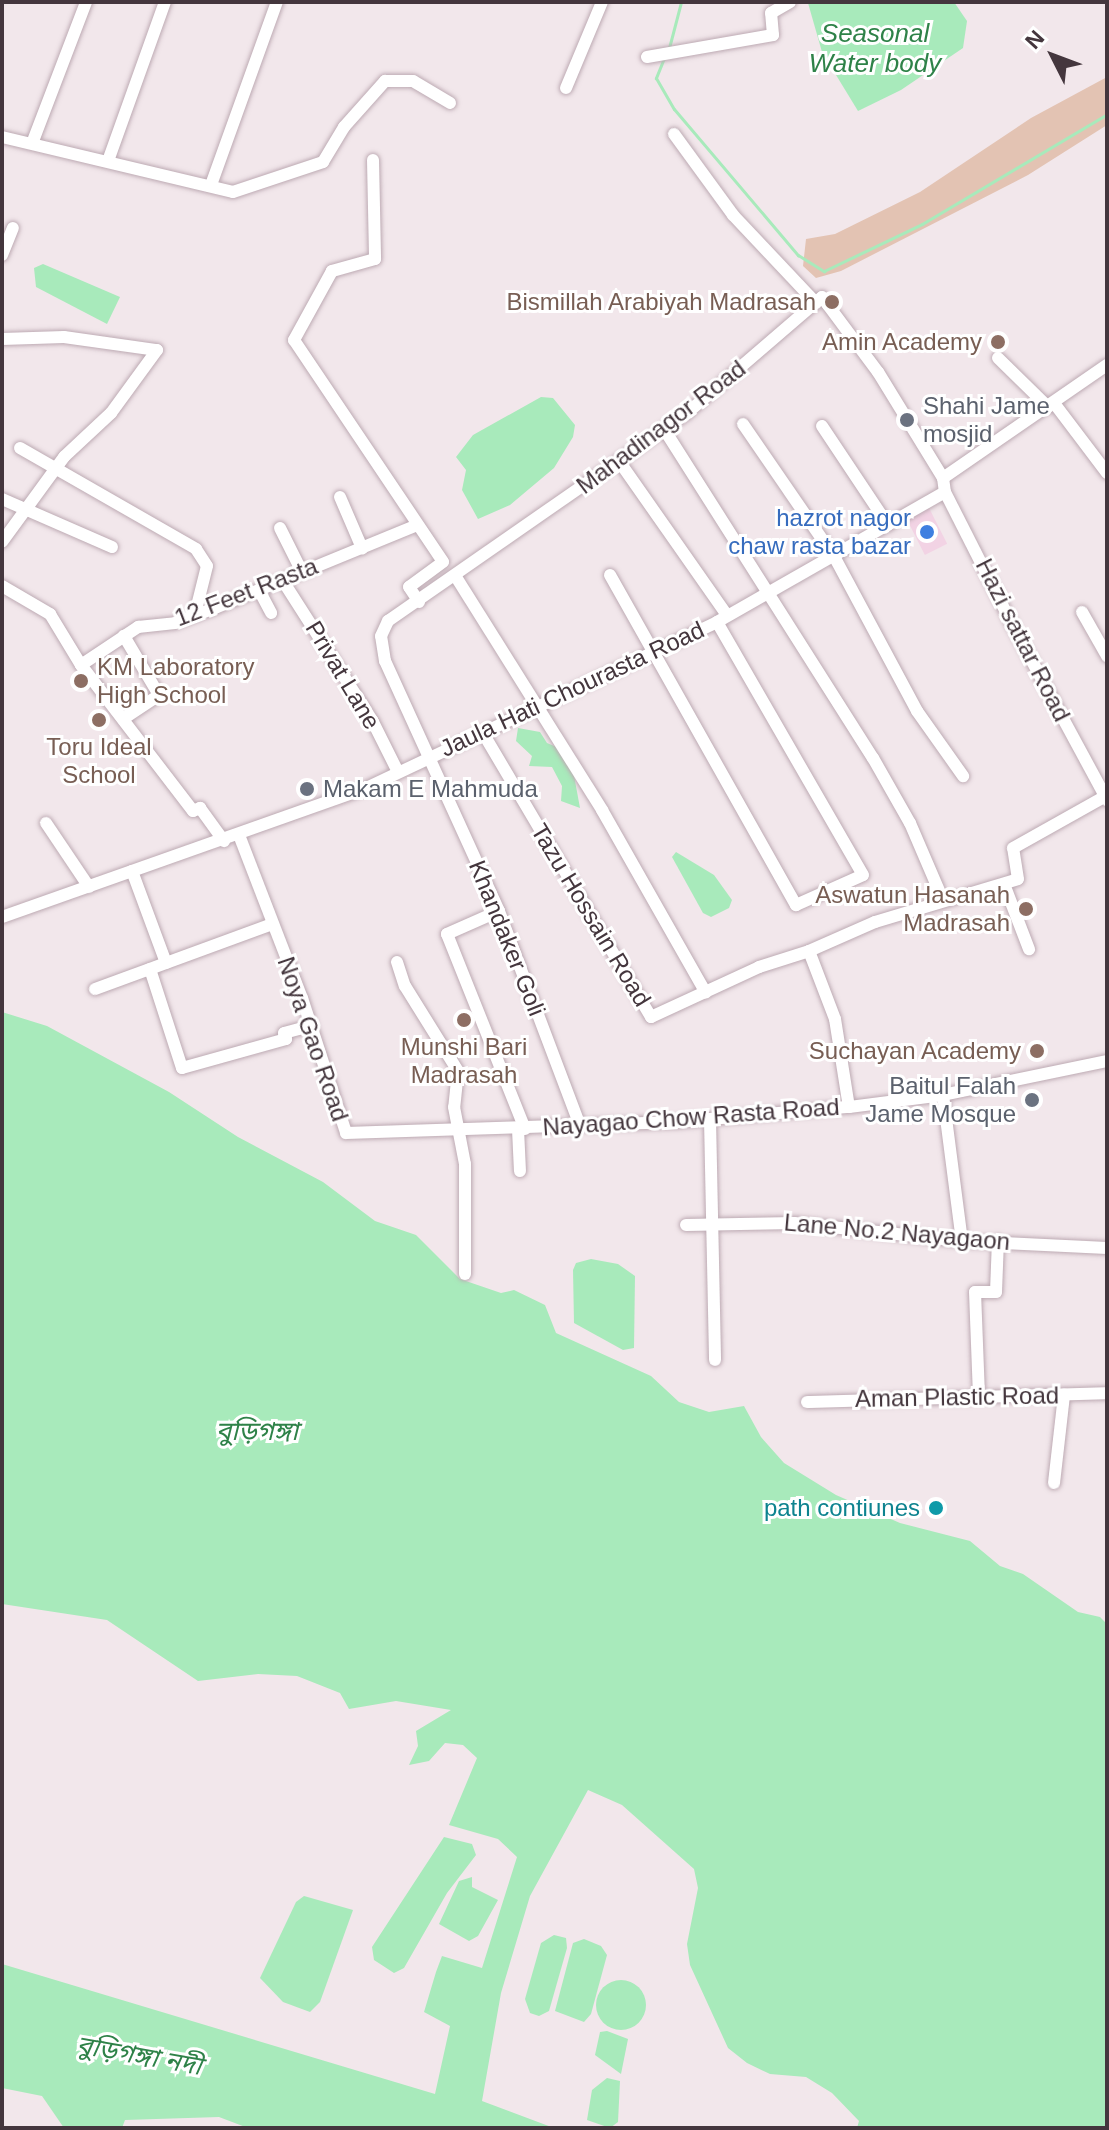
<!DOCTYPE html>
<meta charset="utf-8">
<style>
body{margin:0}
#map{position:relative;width:1109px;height:2130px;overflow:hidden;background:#f2e7eb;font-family:Arial,"Noto Sans Bengali",sans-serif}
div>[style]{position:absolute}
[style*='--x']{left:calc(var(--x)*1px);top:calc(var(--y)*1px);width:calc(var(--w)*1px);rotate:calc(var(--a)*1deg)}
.commercial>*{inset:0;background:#f2d3e4;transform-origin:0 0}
.green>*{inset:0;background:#e3c3b3}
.water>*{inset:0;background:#a8eabb}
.round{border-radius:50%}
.stream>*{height:3px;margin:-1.5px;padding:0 1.5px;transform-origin:1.5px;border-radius:1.5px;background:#a8eabb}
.roads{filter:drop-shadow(0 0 2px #bdaab3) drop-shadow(0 0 2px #bdaab3)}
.minor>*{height:12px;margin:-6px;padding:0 6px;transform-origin:6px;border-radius:6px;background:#fff}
.dots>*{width:22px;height:22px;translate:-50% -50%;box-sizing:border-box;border:4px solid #fff;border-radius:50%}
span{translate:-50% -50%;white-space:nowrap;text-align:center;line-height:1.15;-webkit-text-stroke:6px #fff;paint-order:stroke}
.education-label{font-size:24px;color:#785e54}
.right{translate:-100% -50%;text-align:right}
.left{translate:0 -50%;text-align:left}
.worship-label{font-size:24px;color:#5b616d}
.street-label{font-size:24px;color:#44363d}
.shop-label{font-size:24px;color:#366cbe}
.culture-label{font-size:24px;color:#0d838f}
.water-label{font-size:26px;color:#2e8248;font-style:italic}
.frame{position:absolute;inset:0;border:4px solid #44363d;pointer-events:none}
.north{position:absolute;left:1013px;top:16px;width:80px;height:80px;-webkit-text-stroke:6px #fff;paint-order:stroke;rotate:312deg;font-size:22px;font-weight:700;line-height:32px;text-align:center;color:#44363d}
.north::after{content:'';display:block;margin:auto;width:28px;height:36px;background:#44363d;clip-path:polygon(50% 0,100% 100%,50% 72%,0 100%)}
</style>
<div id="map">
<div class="commercial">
<div style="left:929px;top:508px;width:40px;height:25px;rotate:63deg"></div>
</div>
<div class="green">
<div style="clip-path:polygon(1107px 77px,1107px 125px,1028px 175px,841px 271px,816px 278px,803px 266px,806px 239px,835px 234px,920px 192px,1031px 118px)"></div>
</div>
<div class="water">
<div style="clip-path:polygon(954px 2px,967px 21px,963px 48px,901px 90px,858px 111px,822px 52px,808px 3px)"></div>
<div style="clip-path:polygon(43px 264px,120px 297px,107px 324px,36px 287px,34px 268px)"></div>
<div style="clip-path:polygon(541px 397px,553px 398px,575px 425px,573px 437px,554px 468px,510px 505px,478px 519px,462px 490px,466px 470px,456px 457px,473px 435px)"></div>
<div style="clip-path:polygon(518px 728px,540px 732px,547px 743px,559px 748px,573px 770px,580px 808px,561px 801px,562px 786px,552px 767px,529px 766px,532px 756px,516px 741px)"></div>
<div style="clip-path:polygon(676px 852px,714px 875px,732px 900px,729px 908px,711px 917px,703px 913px,672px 857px)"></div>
<div style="clip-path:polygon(2px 1012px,47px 1026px,169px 1092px,238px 1137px,323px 1182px,375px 1221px,416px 1235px,460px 1279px,501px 1293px,514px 1290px,545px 1305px,556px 1333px,651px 1376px,679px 1402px,709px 1412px,744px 1406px,761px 1437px,784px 1463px,836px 1495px,900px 1523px,970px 1541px,1000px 1566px,1023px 1574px,1078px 1612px,1100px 1617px,1107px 1624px,1107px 2128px,857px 2128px,859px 2121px,832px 2093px,806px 2077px,770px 2074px,747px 2063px,728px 2048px,690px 1965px,687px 1944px,698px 1888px,694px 1869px,622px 1805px,588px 1790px,530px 1896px,501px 1993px,482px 2101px,554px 2128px,248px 2128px,219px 2117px,125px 2120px,122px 2128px,64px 2128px,42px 2096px,2px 2088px,2px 1964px,435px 2094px,450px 2026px,424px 2012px,436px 1972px,442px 1956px,482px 1968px,517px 1857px,498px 1839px,449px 1825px,477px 1758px,463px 1745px,445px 1743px,429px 1761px,409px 1765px,418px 1746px,416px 1731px,451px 1710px,396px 1701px,349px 1709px,340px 1693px,297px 1676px,258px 1674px,198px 1681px,107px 1620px,2px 1604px)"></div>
<div style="clip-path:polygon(591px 1259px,618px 1264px,635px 1276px,634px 1348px,623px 1350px,574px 1323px,573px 1270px,576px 1263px)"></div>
<div style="clip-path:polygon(444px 1837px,472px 1844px,476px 1855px,447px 1893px,404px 1968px,394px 1973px,374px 1960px,372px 1947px)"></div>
<div style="clip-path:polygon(472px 1877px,472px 1887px,498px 1900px,478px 1936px,469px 1941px,439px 1924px,459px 1881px)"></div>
<div style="clip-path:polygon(304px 1896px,353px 1910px,320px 2002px,310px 2012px,283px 2002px,260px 1978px,296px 1902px)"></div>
<div style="clip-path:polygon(554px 1935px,566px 1938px,567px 1948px,549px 2011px,539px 2016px,530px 2013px,525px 1999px,541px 1943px)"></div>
<div style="clip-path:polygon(584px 1939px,601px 1946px,607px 1955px,591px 2014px,584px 2022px,555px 2011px,573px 1943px)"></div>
<div class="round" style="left:596px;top:1980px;width:50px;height:50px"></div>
<div style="clip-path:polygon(607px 2031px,628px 2039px,621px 2074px,595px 2055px,600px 2032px)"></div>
<div style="clip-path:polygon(607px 2078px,620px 2081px,618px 2122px,610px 2128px,587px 2120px,592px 2090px)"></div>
</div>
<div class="stream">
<div style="--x:669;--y:48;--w:48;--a:-75.4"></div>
<div style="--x:664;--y:58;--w:22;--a:112"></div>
<div style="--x:656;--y:78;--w:36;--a:60"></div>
<div style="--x:674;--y:109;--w:192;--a:49.7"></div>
<div style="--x:798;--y:255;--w:31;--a:32"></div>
<div style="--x:824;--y:271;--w:109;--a:-25.6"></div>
<div style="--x:922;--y:224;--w:215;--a:-30.7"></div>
</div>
<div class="roads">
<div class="minor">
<div style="--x:647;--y:57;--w:128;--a:-9.9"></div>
<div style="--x:773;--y:35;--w:22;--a:-95"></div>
<div style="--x:771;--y:13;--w:22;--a:-30"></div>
<div style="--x:566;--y:88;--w:93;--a:-67.3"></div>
<div style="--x:674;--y:134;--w:100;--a:53.9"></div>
<div style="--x:733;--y:215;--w:121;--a:46.7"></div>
<div style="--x:2;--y:137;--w:237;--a:13.4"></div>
<div style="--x:233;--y:192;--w:95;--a:-18.4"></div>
<div style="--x:323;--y:162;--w:41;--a:-59"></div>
<div style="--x:344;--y:127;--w:62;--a:-48.3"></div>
<div style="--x:385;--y:81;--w:28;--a:0"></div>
<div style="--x:413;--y:81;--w:43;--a:30.7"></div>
<div style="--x:33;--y:141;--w:149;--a:-69.1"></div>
<div style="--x:373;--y:160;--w:99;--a:88.8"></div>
<div style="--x:375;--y:259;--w:45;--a:164.4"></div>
<div style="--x:332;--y:271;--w:79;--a:118.8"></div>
<div style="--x:294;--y:340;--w:267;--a:56.1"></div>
<div style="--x:443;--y:562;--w:42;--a:143.7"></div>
<div style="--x:409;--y:587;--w:18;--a:56"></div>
<div style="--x:108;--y:161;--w:169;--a:-70.3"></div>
<div style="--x:211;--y:185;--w:195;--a:-70.2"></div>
<div style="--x:2;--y:255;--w:29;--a:-68"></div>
<div style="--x:2;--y:339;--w:62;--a:-1.8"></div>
<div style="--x:64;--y:337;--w:94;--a:8"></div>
<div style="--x:157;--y:350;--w:78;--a:126.1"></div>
<div style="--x:111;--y:413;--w:64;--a:136.9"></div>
<div style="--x:64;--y:457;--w:105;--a:126.1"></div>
<div style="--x:998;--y:358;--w:70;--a:44.4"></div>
<div style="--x:1054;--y:403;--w:88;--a:52.9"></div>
<div style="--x:743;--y:424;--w:163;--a:55.5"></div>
<div style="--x:835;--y:558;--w:174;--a:61.8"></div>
<div style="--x:917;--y:711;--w:80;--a:54.7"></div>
<div style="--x:822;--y:426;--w:119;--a:56.3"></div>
<div style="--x:664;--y:429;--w:390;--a:57.6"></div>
<div style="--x:873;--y:758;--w:75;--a:60.4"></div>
<div style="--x:910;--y:823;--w:84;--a:66.8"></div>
<div style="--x:20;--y:448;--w:203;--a:29.8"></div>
<div style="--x:196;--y:549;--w:20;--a:57"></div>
<div style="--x:207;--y:566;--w:49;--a:104"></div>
<div style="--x:619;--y:461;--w:187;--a:55"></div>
<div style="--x:943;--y:478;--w:199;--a:-34.6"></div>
<div style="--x:340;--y:497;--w:56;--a:66.7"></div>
<div style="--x:2;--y:499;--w:120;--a:23.6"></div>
<div style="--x:280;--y:528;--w:49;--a:63.4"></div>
<div style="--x:610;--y:575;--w:379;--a:60.6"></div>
<div style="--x:796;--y:905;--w:73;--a:-24.1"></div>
<div style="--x:863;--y:875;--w:292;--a:-120"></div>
<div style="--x:456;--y:577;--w:275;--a:57.9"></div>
<div style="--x:602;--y:810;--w:210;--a:60.4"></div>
<div style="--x:283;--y:581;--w:167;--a:57.4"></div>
<div style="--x:373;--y:722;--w:56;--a:63.4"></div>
<div style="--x:2;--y:586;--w:56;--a:30.3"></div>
<div style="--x:50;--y:614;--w:60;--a:58.7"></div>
<div style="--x:81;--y:665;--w:184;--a:52.5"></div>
<div style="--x:193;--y:811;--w:8;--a:-23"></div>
<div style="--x:200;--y:808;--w:41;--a:54"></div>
<div style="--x:259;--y:590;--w:26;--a:62"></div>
<div style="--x:1082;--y:612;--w:51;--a:60.4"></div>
<div style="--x:81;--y:665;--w:69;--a:-33.7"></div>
<div style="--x:138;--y:627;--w:37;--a:-6"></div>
<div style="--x:175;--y:623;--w:43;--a:-20.6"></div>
<div style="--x:215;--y:608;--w:216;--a:-22.3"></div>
<div style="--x:123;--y:719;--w:43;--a:-33.7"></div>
<div style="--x:159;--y:695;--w:69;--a:-120.7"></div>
<div style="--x:483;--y:733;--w:330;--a:59.4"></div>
<div style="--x:651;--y:1017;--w:119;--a:-24.8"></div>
<div style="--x:759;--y:967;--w:52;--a:-17.7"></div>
<div style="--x:809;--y:951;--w:73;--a:69.1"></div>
<div style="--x:835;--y:1019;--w:89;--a:81"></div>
<div style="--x:46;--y:823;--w:77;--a:56.1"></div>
<div style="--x:239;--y:835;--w:175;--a:68.9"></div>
<div style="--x:302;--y:998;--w:142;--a:71.9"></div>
<div style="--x:346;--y:1133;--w:330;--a:-1.9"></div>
<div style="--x:676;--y:1122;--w:174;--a:-5"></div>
<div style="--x:849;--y:1107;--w:95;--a:-7.3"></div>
<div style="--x:943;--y:1095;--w:167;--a:-11.7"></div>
<div style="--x:132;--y:871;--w:98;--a:69.7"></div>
<div style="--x:1004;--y:884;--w:70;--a:69"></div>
<div style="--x:499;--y:911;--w:57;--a:156.1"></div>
<div style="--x:447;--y:934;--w:210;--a:68.2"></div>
<div style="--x:2;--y:917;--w:384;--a:-19.5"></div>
<div style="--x:364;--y:789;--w:391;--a:-25.3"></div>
<div style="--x:717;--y:622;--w:262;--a:-29.7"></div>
<div style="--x:809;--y:951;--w:72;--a:-23.7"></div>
<div style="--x:875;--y:922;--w:149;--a:-16.7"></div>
<div style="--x:1018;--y:879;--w:31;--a:-99"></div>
<div style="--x:1013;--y:848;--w:104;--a:-29.3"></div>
<div style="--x:397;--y:962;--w:25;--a:72"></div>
<div style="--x:405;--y:986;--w:100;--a:58.1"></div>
<div style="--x:458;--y:1071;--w:36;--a:96"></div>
<div style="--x:454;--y:1107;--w:58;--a:79.1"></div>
<div style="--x:465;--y:1164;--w:110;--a:90"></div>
<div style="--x:150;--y:969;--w:104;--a:72.1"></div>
<div style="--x:182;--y:1068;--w:108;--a:-15.6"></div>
<div style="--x:286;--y:1039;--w:6;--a:-108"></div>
<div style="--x:284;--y:1033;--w:28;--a:-15"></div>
<div style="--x:95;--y:989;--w:189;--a:-20.1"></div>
<div style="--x:943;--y:1095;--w:147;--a:82.6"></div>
<div style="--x:710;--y:1119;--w:241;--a:88.8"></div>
<div style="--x:579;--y:1123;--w:227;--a:-110.7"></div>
<div style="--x:499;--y:911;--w:275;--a:-114.5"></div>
<div style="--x:385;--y:661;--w:25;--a:-99"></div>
<div style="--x:381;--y:636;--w:17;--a:-65"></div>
<div style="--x:388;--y:621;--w:363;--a:-34.8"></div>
<div style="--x:686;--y:414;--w:179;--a:-40.7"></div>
<div style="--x:822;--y:297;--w:94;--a:53.3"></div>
<div style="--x:878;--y:372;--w:124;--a:58.5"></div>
<div style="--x:943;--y:478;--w:14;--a:82"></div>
<div style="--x:945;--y:492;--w:150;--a:63.1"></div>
<div style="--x:1013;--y:626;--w:198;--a:61.6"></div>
<div style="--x:518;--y:1129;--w:42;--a:87.3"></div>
<div style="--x:686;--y:1225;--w:108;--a:-1.1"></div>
<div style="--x:794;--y:1223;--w:169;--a:6.1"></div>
<div style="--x:962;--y:1241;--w:145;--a:2.8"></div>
<div style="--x:979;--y:1396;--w:104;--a:-92.2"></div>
<div style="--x:975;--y:1292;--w:21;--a:0"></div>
<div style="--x:996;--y:1292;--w:51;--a:-87.8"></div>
<div style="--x:807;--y:1402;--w:300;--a:-1.7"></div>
<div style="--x:1054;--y:1483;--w:89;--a:-83.5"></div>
</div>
</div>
<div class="dots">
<div style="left:832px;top:302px;background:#8d6e63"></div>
<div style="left:998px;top:342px;background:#8d6e63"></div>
<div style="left:907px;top:420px;background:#6b7280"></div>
<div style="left:927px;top:532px;background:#3f7fe0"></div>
<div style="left:81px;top:681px;background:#8d6e63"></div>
<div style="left:99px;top:720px;background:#8d6e63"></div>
<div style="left:307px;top:789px;background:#6b7280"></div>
<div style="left:1026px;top:909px;background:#8d6e63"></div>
<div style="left:464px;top:1020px;background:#8d6e63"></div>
<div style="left:1037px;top:1051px;background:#8d6e63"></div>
<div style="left:1032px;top:1100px;background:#6b7280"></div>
<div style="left:936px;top:1508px;background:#0f9aa8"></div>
</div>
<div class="education-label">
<span class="right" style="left:816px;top:302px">Bismillah Arabiyah Madrasah</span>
<span class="right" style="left:982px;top:342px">Amin Academy</span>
<span class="left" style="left:97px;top:681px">KM Laboratory<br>High School</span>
<span style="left:99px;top:761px">Toru Ideal<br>School</span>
<span class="right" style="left:1010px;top:909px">Aswatun Hasanah<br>Madrasah</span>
<span style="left:464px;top:1061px">Munshi Bari<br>Madrasah</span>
<span class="right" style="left:1021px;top:1051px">Suchayan Academy</span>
</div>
<div class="worship-label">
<span class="left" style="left:923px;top:420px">Shahi Jame<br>mosjid</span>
<span class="left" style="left:323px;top:789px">Makam E Mahmuda</span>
<span class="right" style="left:1016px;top:1100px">Baitul Falah<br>Jame Mosque</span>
</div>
<div class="street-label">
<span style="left:661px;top:427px;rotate:-37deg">Mahadinagor Road</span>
<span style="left:246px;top:592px;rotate:-21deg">12 Feet Rasta</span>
<span style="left:1023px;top:640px;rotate:63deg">Hazi sattar Road</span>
<span style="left:343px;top:675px;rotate:59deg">Privat Lane</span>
<span style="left:572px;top:689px;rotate:-25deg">Jaula Hati Chourasta Road</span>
<span style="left:591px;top:915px;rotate:59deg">Tazu Hossain Road</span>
<span style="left:507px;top:938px;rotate:68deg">Khandaker Goli</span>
<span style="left:313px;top:1039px;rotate:71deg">Noya Gao Road</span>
<span style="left:691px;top:1117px;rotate:-4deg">Nayagao Chow Rasta Road</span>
<span style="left:897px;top:1232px;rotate:5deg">Lane No.2 Nayagaon</span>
<span style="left:957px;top:1397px;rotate:-1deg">Aman Plastic Road</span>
</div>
<div class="shop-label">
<span class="right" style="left:911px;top:532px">hazrot nagor<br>chaw rasta bazar</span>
</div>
<div class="culture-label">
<span class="right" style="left:920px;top:1508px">path contiunes</span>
</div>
<div class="water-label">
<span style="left:875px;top:49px">Seasonal<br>Water body</span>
<span style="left:257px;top:1432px">বুড়িগঙ্গা</span>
<span style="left:139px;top:2056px;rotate:10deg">বুড়িগঙ্গা নদী</span>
</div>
<div class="frame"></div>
<div class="north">N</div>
</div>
